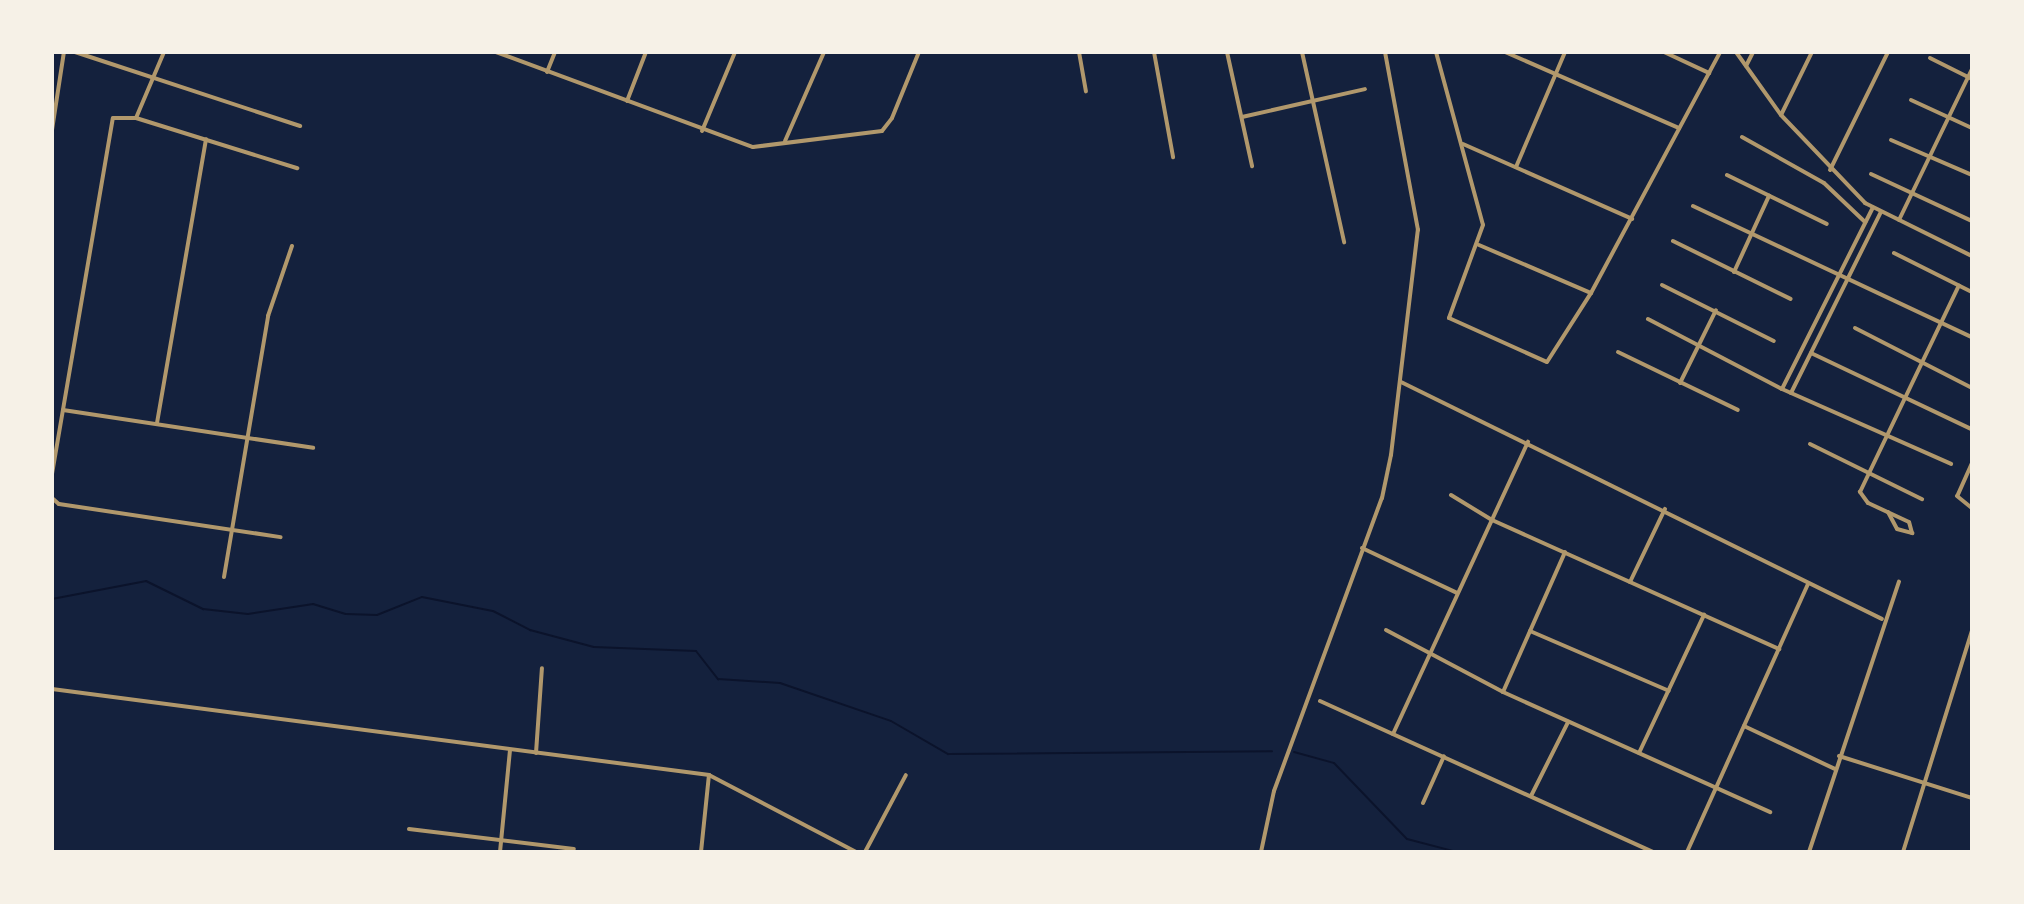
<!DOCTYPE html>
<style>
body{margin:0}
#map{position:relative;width:2024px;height:904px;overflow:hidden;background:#14213d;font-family:"Fira Sans",sans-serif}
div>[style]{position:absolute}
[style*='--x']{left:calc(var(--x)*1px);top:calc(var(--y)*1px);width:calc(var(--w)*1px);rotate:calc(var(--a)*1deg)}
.stream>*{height:2px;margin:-1px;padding:0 1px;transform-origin:1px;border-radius:1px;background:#0b132b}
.minor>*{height:4px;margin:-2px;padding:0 2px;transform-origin:2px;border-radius:2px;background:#b1986c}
.tertiary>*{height:4px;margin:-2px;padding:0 2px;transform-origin:2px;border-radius:2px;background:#b1986c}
span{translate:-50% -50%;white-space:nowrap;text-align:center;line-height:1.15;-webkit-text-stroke:8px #f6f1e7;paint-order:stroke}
.frame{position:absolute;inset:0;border:54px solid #f6f1e7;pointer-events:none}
</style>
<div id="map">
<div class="stream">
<div style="--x:52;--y:599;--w:96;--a:-10.8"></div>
<div style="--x:146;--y:581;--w:64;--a:26.2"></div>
<div style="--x:203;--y:609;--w:45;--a:6.3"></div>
<div style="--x:248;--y:614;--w:66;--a:-8.7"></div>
<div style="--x:313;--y:604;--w:34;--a:17"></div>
<div style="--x:346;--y:614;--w:31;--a:2"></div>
<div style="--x:377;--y:615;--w:48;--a:-21.8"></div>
<div style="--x:422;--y:597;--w:72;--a:11.2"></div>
<div style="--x:493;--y:611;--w:42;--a:27.2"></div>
<div style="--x:530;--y:630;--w:66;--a:14.9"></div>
<div style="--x:594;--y:647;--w:102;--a:2.2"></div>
<div style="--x:696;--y:651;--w:36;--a:52"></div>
<div style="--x:718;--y:679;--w:62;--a:3.7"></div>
<div style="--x:780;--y:683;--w:117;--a:18.9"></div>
<div style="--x:891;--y:721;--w:66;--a:30.1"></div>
<div style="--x:948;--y:754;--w:324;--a:-0.5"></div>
<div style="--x:1294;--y:752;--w:41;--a:15.4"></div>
<div style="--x:1334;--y:763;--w:105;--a:46.2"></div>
<div style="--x:1407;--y:839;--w:52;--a:14.6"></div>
</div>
<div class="minor">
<div style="--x:75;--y:52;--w:237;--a:18.2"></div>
<div style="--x:496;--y:52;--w:274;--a:20.3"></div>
<div style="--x:753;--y:147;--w:130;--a:-7.1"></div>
<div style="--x:882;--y:131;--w:16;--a:-52"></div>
<div style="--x:892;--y:118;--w:71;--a:-67.8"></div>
<div style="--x:1079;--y:52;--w:40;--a:80"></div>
<div style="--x:1154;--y:52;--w:107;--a:79.7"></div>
<div style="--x:1227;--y:52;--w:117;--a:77.6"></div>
<div style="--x:1302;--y:52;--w:195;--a:77.5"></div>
<div style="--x:1436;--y:52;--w:179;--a:74.8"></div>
<div style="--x:1483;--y:225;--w:99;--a:110.1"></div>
<div style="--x:1449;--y:318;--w:107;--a:24.2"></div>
<div style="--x:1547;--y:362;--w:82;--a:-57.5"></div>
<div style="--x:1591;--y:293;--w:273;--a:-61.8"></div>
<div style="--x:1505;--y:52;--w:190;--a:23.6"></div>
<div style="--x:1664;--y:52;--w:50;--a:25"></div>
<div style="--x:1930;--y:58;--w:47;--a:26.6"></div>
<div style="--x:1746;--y:66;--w:16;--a:-63"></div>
<div style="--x:547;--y:72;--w:22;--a:-68"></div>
<div style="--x:1911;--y:100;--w:67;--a:24.7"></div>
<div style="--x:627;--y:101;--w:53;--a:-68.8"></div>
<div style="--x:1781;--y:115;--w:70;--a:-63.8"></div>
<div style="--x:1242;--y:117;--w:126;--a:-12.8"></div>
<div style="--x:136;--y:118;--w:72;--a:-67"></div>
<div style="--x:52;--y:130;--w:79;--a:-81.3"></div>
<div style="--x:702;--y:131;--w:86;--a:-67.3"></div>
<div style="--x:1742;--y:137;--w:94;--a:29.3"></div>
<div style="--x:1824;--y:183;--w:57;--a:43.6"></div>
<div style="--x:1891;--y:140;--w:88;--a:23.4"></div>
<div style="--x:785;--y:141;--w:97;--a:-66.3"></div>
<div style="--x:1463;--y:144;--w:185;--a:23.9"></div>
<div style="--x:1516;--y:167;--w:125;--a:-66.9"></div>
<div style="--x:1830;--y:170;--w:131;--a:-63.8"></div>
<div style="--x:1871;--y:174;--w:111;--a:25"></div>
<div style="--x:1727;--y:175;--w:111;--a:26.1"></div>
<div style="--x:1693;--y:206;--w:308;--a:25.2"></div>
<div style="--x:1899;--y:220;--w:168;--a:-64.2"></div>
<div style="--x:1673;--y:241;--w:131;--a:26.2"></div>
<div style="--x:1479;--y:245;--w:122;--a:23.2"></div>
<div style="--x:1894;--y:253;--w:87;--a:26.6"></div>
<div style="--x:1734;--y:272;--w:84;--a:-65.3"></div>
<div style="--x:1662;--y:285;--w:125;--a:26.6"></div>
<div style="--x:1648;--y:319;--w:151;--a:27.6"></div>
<div style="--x:1782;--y:389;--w:185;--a:23.9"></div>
<div style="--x:1855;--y:328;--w:131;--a:27.1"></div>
<div style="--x:1618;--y:352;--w:133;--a:25.8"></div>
<div style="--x:1811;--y:353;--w:177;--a:25.4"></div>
<div style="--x:1401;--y:382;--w:536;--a:26.23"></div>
<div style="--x:1680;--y:383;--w:81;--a:-63.7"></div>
<div style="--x:1782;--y:389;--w:203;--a:-63.4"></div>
<div style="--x:1791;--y:393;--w:202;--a:-63.6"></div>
<div style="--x:63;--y:410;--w:253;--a:8.6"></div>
<div style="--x:157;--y:423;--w:288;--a:-80.2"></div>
<div style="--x:1810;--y:444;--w:125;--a:26.2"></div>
<div style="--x:1972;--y:463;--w:36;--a:114"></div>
<div style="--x:1957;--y:496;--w:19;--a:39"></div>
<div style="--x:52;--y:474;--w:361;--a:-80.3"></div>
<div style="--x:113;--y:118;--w:23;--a:0"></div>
<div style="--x:136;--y:118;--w:169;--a:17.3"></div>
<div style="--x:1451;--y:495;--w:48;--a:31.4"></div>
<div style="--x:1492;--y:520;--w:315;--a:24.2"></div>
<div style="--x:52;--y:498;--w:9;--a:41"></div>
<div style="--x:59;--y:504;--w:224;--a:8.5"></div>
<div style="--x:1888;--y:512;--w:19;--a:62"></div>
<div style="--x:1897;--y:529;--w:16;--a:15"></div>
<div style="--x:1912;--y:533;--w:11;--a:-105"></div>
<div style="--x:1909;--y:522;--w:45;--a:-155.1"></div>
<div style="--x:1868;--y:503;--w:14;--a:-126"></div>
<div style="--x:1860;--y:492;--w:229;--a:-64.4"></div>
<div style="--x:1362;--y:548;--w:105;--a:25.3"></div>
<div style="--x:224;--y:577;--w:265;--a:-80.4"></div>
<div style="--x:268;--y:316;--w:74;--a:-71.1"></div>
<div style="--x:1630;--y:582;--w:81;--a:-64.4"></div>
<div style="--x:1386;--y:630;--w:132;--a:27.9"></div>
<div style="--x:1503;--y:692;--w:293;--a:24.2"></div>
<div style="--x:1530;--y:631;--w:151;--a:23.3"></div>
<div style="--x:1503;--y:692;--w:153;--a:-66.1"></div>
<div style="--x:1320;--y:701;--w:366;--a:24.4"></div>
<div style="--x:1744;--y:726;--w:101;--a:25.3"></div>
<div style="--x:1393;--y:734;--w:322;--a:-65.2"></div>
<div style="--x:536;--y:753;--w:85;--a:-86"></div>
<div style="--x:1639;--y:753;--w:153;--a:-64.8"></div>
<div style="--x:1839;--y:756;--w:139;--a:17.5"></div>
<div style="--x:1531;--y:796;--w:83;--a:-63.4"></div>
<div style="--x:1423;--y:803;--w:51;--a:-65.9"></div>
<div style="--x:409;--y:829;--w:166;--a:6.9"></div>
<div style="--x:500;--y:852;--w:102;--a:-84.4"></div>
<div style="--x:701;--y:852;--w:77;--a:-84.1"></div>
<div style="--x:865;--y:852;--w:87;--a:-62"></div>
<div style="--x:1687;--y:852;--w:294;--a:-65.7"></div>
<div style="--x:1809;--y:852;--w:285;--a:-71.6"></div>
<div style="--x:1903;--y:852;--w:232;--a:-72.7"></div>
</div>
<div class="tertiary">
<div style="--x:1736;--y:52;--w:77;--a:54.5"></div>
<div style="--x:1781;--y:115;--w:122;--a:46.3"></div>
<div style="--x:1865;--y:203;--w:119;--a:26.4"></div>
<div style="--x:52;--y:689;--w:663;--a:7.46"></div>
<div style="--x:709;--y:775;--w:166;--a:27.6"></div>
<div style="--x:1261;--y:852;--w:62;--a:-78"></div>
<div style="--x:1274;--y:791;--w:312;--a:-69.8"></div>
<div style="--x:1382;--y:498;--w:44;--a:-78.2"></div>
<div style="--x:1391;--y:455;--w:227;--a:-83.2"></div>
<div style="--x:1418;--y:230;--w:181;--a:-100.5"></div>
</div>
<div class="frame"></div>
</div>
